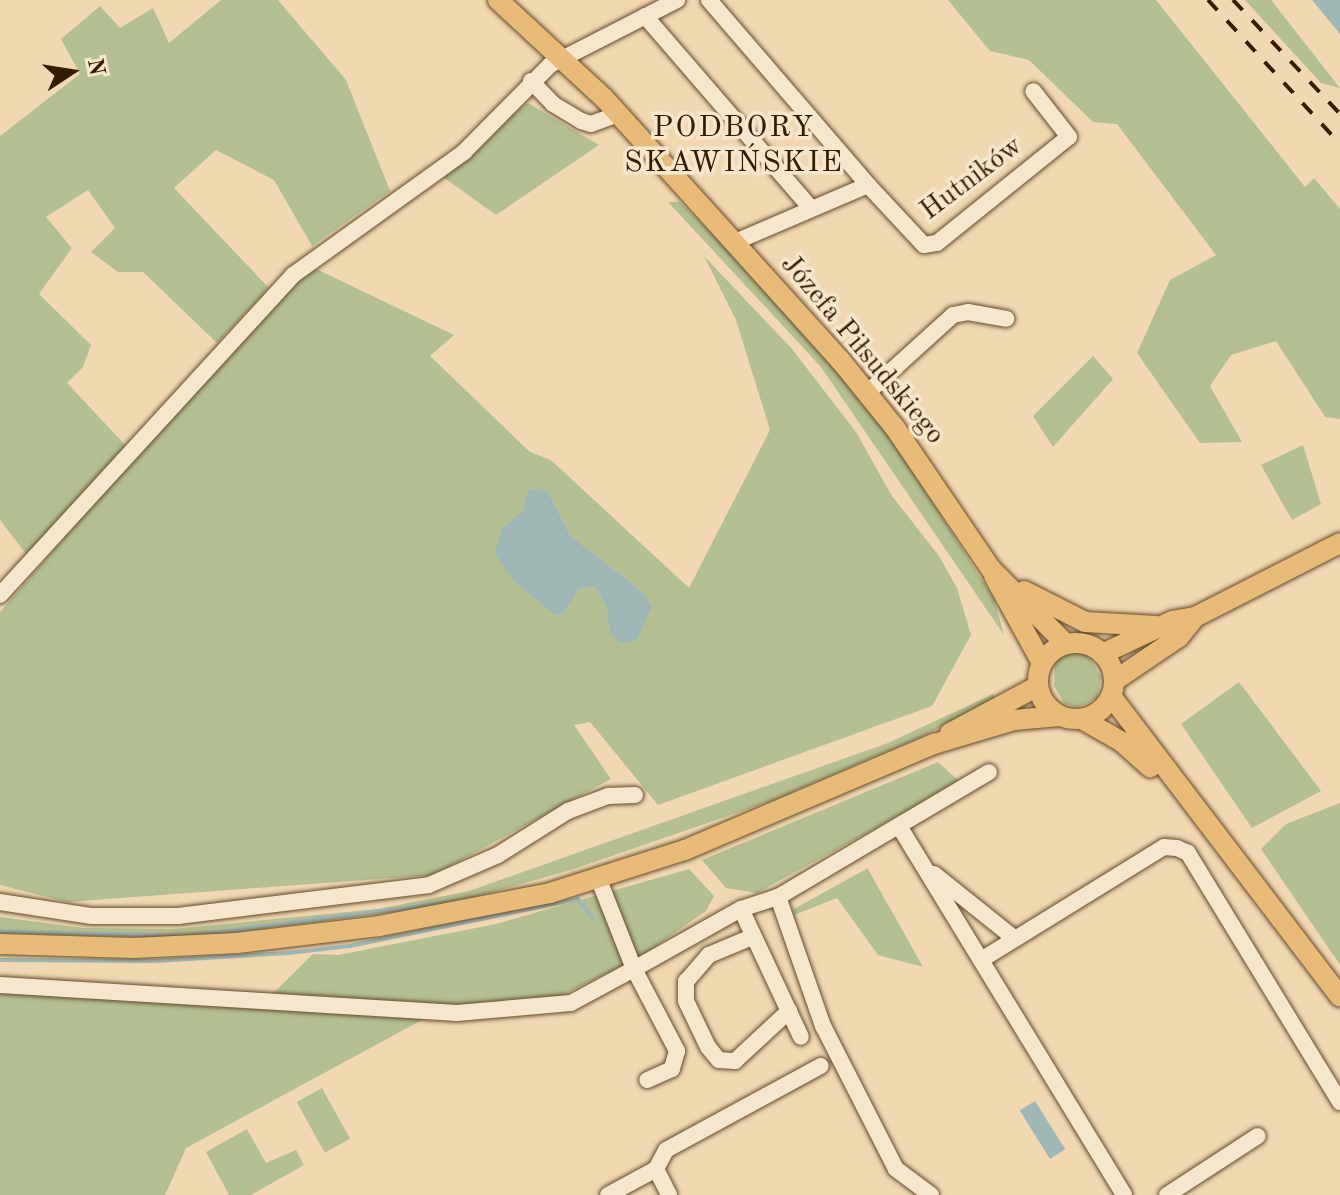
<!DOCTYPE html>
<meta charset="utf-8">
<style>
body{margin:0}
#map{position:relative;width:1340px;height:1195px;overflow:hidden;background:#f1d8b1;font-family:"Old Standard TT",serif}
div>[style]{position:absolute}
[style*='--x']{left:calc(var(--x)*1px);top:calc(var(--y)*1px);width:calc(var(--w)*1px);rotate:calc(var(--a)*1deg)}
.green>*{inset:0;background:#b4c091;transform-origin:0 0}
.water>*{inset:0;background:#9fb8b6;transform-origin:0 0}
.stream>*{height:4px;margin:-2px;padding:0 2px;transform-origin:2px;border-radius:2px;background:#9fb8b6}
.roads{filter:drop-shadow(0 0 2px #644b2c) drop-shadow(0 0 2px #644b2c)}
.minor>*{height:16px;margin:-8px;padding:0 8px;transform-origin:8px;border-radius:8px;background:#f6e6cc}
.major>*{height:20px;margin:-10px;padding:0 10px;transform-origin:10px;border-radius:10px;background:#e8bc78}
.major>.ring{margin:-10px;padding:0;box-sizing:content-box;background:none;border:20px solid #e8bc78;border-radius:50%}
.rail>*{height:4px;margin-top:-2px;transform-origin:0;background:repeating-linear-gradient(90deg,#351c00 0 14px,transparent 0 28px)}
span{translate:-50% -50%;white-space:nowrap;text-align:center;line-height:1.15;-webkit-text-stroke:7px #f6e6cc;paint-order:stroke}
.street-label{font-size:28px;color:#351c00}
.neighbourhood-label{font-size:30px;color:#351c00;letter-spacing:2px}
.north{position:absolute;left:32px;top:32px;width:80px;height:80px;-webkit-text-stroke:6px #f6e6cc;paint-order:stroke;rotate:78deg;font-size:22px;font-weight:700;line-height:32px;text-align:center;color:#351c00}
.north::after{content:'';display:block;margin:auto;width:28px;height:36px;background:#351c00;clip-path:polygon(50% 0,100% 100%,50% 72%,0 100%)}
</style>
<div id="map">
<div class="green">
<div style="clip-path:polygon(221px 0,278px 0,346px 80px,390px 191px,312px 246px,274px 180px,216px 150px,174px 188px,269px 288px,217px 343px,143px 272px,118px 272px,91px 252px,115px 228px,88px 190px,46px 217px,72px 248px,39px 294px,91px 345px,83px 367px,67px 383px,128px 448px,27px 555px,0 520px,0 136px,80px 74px,61px 39px,100px 6px,120px 28px,153px 8px,169px 43px)"></div>
<div style="clip-path:polygon(948px 0,1156px 0,1305px 187px,1314px 178px,1340px 209px,1340px 419px,1325px 417px,1276px 341px,1231px 355px,1210px 386px,1242px 442px,1200px 443px,1137px 353px,1170px 280px,1216px 255px,1117px 124px,1093px 122px,1029px 60px,990px 51px)"></div>
<div style="clip-path:polygon(1245px 0,1271px 0,1340px 88px,1321px 83px)"></div>
<div style="clip-path:polygon(528px 103px,599px 145px,496px 215px,436px 172px)"></div>
<div style="clip-path:polygon(668px 202px,680px 202px,788px 310px,888px 433px,994px 599px,1004px 635px,821px 367px)"></div>
<div style="clip-path:polygon(evenodd,704px 256px,792px 349px,856px 432px,892px 496px,939px 556px,957px 588px,971px 635px,932px 706px,658px 805px,590px 722px,574px 725px,611px 779px,433px 875px,67px 902px,0 885px,0 612px,151px 438px,312px 267px,454px 335px,430px 356px,530px 452px,551px 460px,689px 588px,770px 430px,736px 320px,704px 256px,549px 493px,570px 535px,643px 592px,610px 633px,606px 607px,595px 587px,579px 589px,564px 613px,556px 616px,512px 580px,502px 528px,549px 493px)"></div>
<div style="clip-path:polygon(1093px 356px,1113px 379px,1053px 447px,1033px 416px)"></div>
<div style="clip-path:polygon(1303px 445px,1321px 504px,1292px 520px,1261px 465px)"></div>
<div style="clip-path:polygon(1072px 650px,1088px 655px,1101px 677px,1097px 698px,1078px 707px,1065px 704px,1054px 686px,1055px 656px)"></div>
<div style="clip-path:polygon(1239px 682px,1321px 791px,1252px 828px,1181px 724px)"></div>
<div style="clip-path:polygon(993px 694px,996px 699px,923px 736px,771px 801px,574px 869px,443px 906px,192px 938px,0 934px,0 917px,83px 928px,173px 929px,378px 909px,469px 891px,888px 743px)"></div>
<div style="clip-path:polygon(938px 762px,960px 782px,757px 893px,726px 888px,702px 860px)"></div>
<div style="clip-path:polygon(1340px 803px,1340px 965px,1261px 849px,1286px 824px)"></div>
<div style="clip-path:polygon(868px 868px,869px 871px,923px 967px,878px 955px,837px 898px,794px 915px,794px 909px)"></div>
<div style="clip-path:polygon(689px 869px,714px 896px,706px 911px,640px 957px,527px 1012px,444px 1008px,186px 1148px,165px 1195px,0 1195px,0 990px,261px 1005px,313px 954px,338px 955px,496px 924px)"></div>
<div style="left:322px;top:1088px;width:58px;height:29px;rotate:61deg"></div>
<div style="clip-path:polygon(247px 1129px,266px 1163px,296px 1150px,304px 1165px,251px 1195px,229px 1195px,206px 1152px)"></div>
</div>
<div class="water">
<div style="clip-path:polygon(1312px 0,1340px 0,1340px 34px)"></div>
<div style="clip-path:polygon(539px 488px,549px 493px,570px 535px,643px 592px,652px 607px,636px 641px,620px 643px,610px 633px,606px 607px,595px 587px,579px 589px,564px 613px,556px 616px,512px 580px,495px 554px,502px 528px,523px 511px,528px 490px)"></div>
<div style="left:1035px;top:1101px;width:57px;height:18px;rotate:58deg"></div>
</div>
<div class="stream">
<div style="--x:0;--y:931;--w:185;--a:1.5"></div>
<div style="--x:194;--y:935;--w:253;--a:-7.3"></div>
<div style="--x:0;--y:960;--w:155;--a:0.4"></div>
<div style="--x:155;--y:961;--w:134;--a:-3.4"></div>
<div style="--x:289;--y:953;--w:61;--a:-6.5"></div>
<div style="--x:350;--y:946;--w:233;--a:-11.6"></div>
<div style="--x:578;--y:899;--w:24;--a:52"></div>
</div>
<div class="roads">
<div class="minor">
<div style="--x:709;--y:0;--w:244;--a:49.3"></div>
<div style="--x:645;--y:16;--w:251;--a:49.2"></div>
<div style="--x:531;--y:81;--w:32;--a:46"></div>
<div style="--x:553;--y:104;--w:33;--a:31"></div>
<div style="--x:581;--y:121;--w:10;--a:17"></div>
<div style="--x:591;--y:124;--w:30;--a:-20"></div>
<div style="--x:735;--y:242;--w:145;--a:-23.2"></div>
<div style="--x:868;--y:185;--w:82;--a:47"></div>
<div style="--x:924;--y:245;--w:13;--a:-9"></div>
<div style="--x:937;--y:243;--w:169;--a:-38.8"></div>
<div style="--x:1069;--y:137;--w:58;--a:-128"></div>
<div style="--x:867;--y:393;--w:116;--a:-42.2"></div>
<div style="--x:953;--y:315;--w:15;--a:-11"></div>
<div style="--x:968;--y:312;--w:39;--a:10"></div>
<div style="--x:0;--y:595;--w:434;--a:-47.5"></div>
<div style="--x:293;--y:275;--w:211;--a:-35.7"></div>
<div style="--x:464;--y:152;--w:122;--a:-45.3"></div>
<div style="--x:550;--y:65;--w:143;--a:-27.1"></div>
<div style="--x:899;--y:826;--w:432;--a:58.6"></div>
<div style="--x:934;--y:874;--w:102;--a:38.7"></div>
<div style="--x:599;--y:880;--w:96;--a:68.5"></div>
<div style="--x:634;--y:969;--w:123;--a:-29.3"></div>
<div style="--x:741;--y:909;--w:39;--a:-18"></div>
<div style="--x:0;--y:902;--w:93;--a:8.7"></div>
<div style="--x:92;--y:916;--w:86;--a:0"></div>
<div style="--x:178;--y:916;--w:253;--a:-7"></div>
<div style="--x:429;--y:885;--w:75;--a:-23.5"></div>
<div style="--x:498;--y:855;--w:83;--a:-32.2"></div>
<div style="--x:568;--y:811;--w:43;--a:-20.6"></div>
<div style="--x:608;--y:796;--w:27;--a:-2"></div>
<div style="--x:741;--y:909;--w:141;--a:64.9"></div>
<div style="--x:752;--y:937;--w:47;--a:157.3"></div>
<div style="--x:709;--y:955;--w:35;--a:131"></div>
<div style="--x:686;--y:981;--w:20;--a:90"></div>
<div style="--x:686;--y:1001;--w:51;--a:64.4"></div>
<div style="--x:708;--y:1047;--w:17;--a:50"></div>
<div style="--x:719;--y:1060;--w:16;--a:4"></div>
<div style="--x:735;--y:1061;--w:74;--a:-42.8"></div>
<div style="--x:981;--y:960;--w:215;--a:-31.7"></div>
<div style="--x:1164;--y:847;--w:13;--a:4"></div>
<div style="--x:1177;--y:848;--w:12;--a:24"></div>
<div style="--x:1188;--y:853;--w:292;--a:58.6"></div>
<div style="--x:0;--y:985;--w:458;--a:3.5"></div>
<div style="--x:457;--y:1013;--w:114;--a:-5"></div>
<div style="--x:571;--y:1003;--w:72;--a:-28.4"></div>
<div style="--x:634;--y:969;--w:93;--a:62.3"></div>
<div style="--x:677;--y:1051;--w:19;--a:106"></div>
<div style="--x:672;--y:1069;--w:27;--a:156"></div>
<div style="--x:656;--y:1169;--w:21;--a:-62"></div>
<div style="--x:666;--y:1150;--w:176;--a:-28.5"></div>
<div style="--x:608;--y:1195;--w:55;--a:-28.4"></div>
<div style="--x:656;--y:1169;--w:29;--a:63"></div>
<div style="--x:931;--y:1195;--w:44;--a:-143.4"></div>
<div style="--x:896;--y:1169;--w:161;--a:-117"></div>
<div style="--x:823;--y:1026;--w:137;--a:-109.2"></div>
<div style="--x:778;--y:897;--w:245;--a:-30.6"></div>
<div style="--x:1167;--y:1195;--w:108;--a:-33"></div>
</div>
<div class="major">
<div style="--x:498;--y:0;--w:144;--a:42.8"></div>
<div style="--x:604;--y:98;--w:354;--a:48"></div>
<div style="--x:841;--y:361;--w:86;--a:51.1"></div>
<div style="--x:895;--y:428;--w:171;--a:55.8"></div>
<div style="--x:991;--y:569;--w:106;--a:45"></div>
<div style="--x:994;--y:576;--w:99;--a:61.1"></div>
<div style="--x:1024;--y:591;--w:68;--a:26.9"></div>
<div style="--x:1085;--y:622;--w:71;--a:3.2"></div>
<div class="ring" style="left:1038px;top:643px;width:56px;height:56px"></div>
<div style="--x:1102;--y:654;--w:77;--a:-25.2"></div>
<div style="--x:1172;--y:621;--w:23;--a:-10"></div>
<div style="--x:1195;--y:617;--w:163;--a:-27"></div>
<div style="--x:1114;--y:681;--w:78;--a:-34.1"></div>
<div style="--x:1179;--y:637;--w:26;--a:-51"></div>
<div style="--x:1111;--y:696;--w:378;--a:52.7"></div>
<div style="--x:1082;--y:719;--w:46;--a:29.9"></div>
<div style="--x:1122;--y:742;--w:38;--a:42"></div>
<div style="--x:950;--y:733;--w:100;--a:-28.1"></div>
<div style="--x:0;--y:944;--w:134;--a:1.7"></div>
<div style="--x:134;--y:948;--w:103;--a:-2.8"></div>
<div style="--x:237;--y:943;--w:143;--a:-6.8"></div>
<div style="--x:379;--y:926;--w:174;--a:-10.9"></div>
<div style="--x:550;--y:893;--w:142;--a:-17.7"></div>
<div style="--x:685;--y:850;--w:271;--a:-23.1"></div>
<div style="--x:934;--y:744;--w:84;--a:-16.7"></div>
<div style="--x:1014;--y:720;--w:46;--a:-5"></div>
</div>
</div>
<div class="rail">
<div style="--x:1208;--y:0;--w:195;--a:47.5"></div>
<div style="--x:1233;--y:0;--w:156;--a:46.8"></div>
</div>
<div class="street-label">
<span style="left:972px;top:179px;rotate:-37deg">Hutników</span>
<span style="left:862px;top:350px;rotate:50deg">Józefa Piłsudskiego</span>
</div>
<div class="neighbourhood-label">
<span style="left:734px;top:145px">PODBORY<br>SKAWIŃSKIE</span>
</div>
<div class="north">N</div>
</div>
